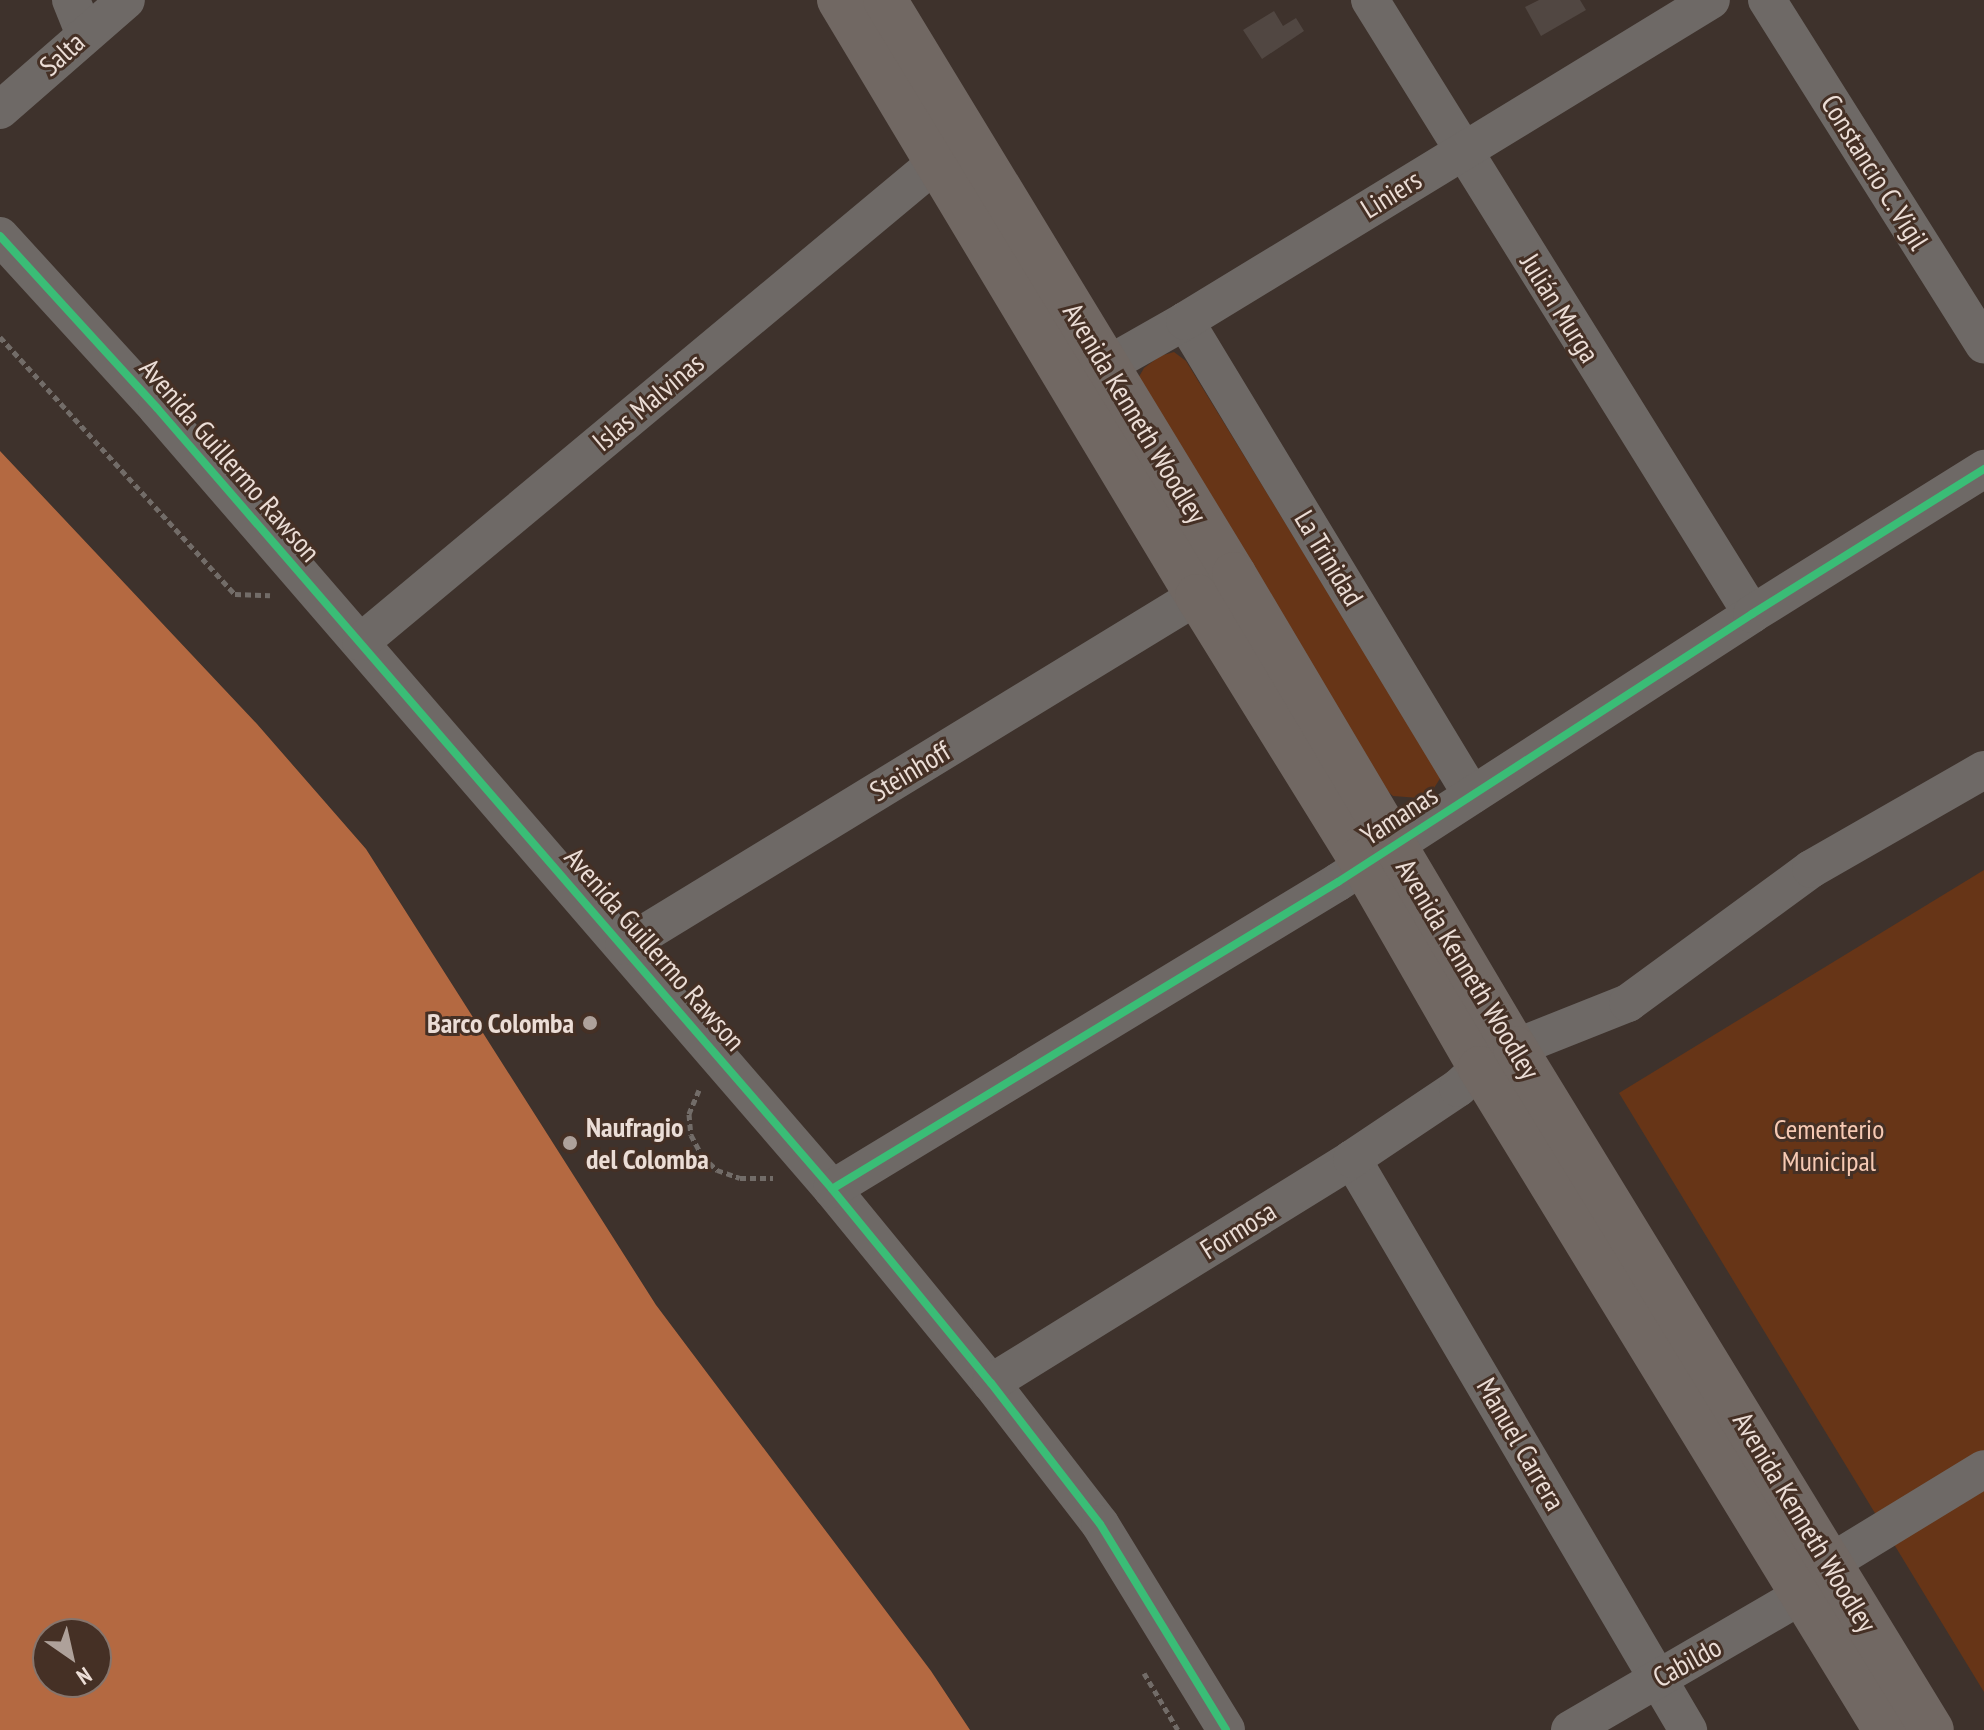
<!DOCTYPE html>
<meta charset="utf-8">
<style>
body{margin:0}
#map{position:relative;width:1984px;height:1730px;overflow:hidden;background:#3e322c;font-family:"PT Sans Narrow",sans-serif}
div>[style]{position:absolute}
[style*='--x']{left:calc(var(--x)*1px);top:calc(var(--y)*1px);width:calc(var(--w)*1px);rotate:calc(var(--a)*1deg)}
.green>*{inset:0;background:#673517}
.water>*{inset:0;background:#b46941}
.building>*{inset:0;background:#514742}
.path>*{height:5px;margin-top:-2.5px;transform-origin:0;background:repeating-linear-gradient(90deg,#726c68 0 6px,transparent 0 10px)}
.minor>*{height:38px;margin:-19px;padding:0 19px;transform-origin:19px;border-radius:19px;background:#6e6966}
.major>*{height:44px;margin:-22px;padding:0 22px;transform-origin:22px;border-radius:22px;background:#716863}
.cycleway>*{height:8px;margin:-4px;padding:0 4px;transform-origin:4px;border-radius:4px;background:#3abd76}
.dots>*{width:22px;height:22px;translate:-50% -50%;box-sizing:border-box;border:4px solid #453025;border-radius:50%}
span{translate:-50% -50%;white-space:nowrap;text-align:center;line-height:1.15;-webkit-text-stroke:6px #453025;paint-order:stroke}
.street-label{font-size:28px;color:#ebddd6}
.poi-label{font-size:28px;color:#ebddd6;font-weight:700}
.right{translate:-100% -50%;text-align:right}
.left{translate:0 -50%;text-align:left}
.park-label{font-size:28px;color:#f6c9b3}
.north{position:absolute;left:32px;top:1618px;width:80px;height:80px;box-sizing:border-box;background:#453025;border:2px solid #87756c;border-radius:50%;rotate:146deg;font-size:22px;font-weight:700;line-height:32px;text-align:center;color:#ebddd6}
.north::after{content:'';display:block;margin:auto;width:28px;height:36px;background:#aea19a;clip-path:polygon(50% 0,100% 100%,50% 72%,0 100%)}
</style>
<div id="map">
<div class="green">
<div style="clip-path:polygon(1174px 352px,1186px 361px,1441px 777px,1434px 788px,1419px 798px,1393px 796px,1382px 786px,1136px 382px,1144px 368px,1160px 356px)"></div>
<div style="clip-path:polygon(1984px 870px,1984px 1692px,1619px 1093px)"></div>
</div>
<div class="water">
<div style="clip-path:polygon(evenodd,0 451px,257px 724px,366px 849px,656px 1305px,931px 1671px,970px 1730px,0 1730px,0 451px,48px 1634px,96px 1634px,96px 1682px,48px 1682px,48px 1634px)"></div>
</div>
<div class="building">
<div style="clip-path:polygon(1539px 0,1580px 0,1586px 10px,1541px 36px,1525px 7px)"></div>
<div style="clip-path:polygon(1274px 11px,1283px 26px,1296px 18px,1304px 31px,1262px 59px,1243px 30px)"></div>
</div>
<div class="path">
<div style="--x:0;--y:337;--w:348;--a:47.6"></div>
<div style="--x:235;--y:594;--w:35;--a:2"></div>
<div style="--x:699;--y:1090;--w:26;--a:113"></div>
<div style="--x:689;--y:1114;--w:21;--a:85"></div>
<div style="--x:691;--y:1135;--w:24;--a:62"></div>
<div style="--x:702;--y:1156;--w:21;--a:43"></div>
<div style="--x:717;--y:1170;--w:24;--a:19"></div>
<div style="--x:740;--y:1178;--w:33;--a:0"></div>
<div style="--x:1144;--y:1673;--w:66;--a:59.2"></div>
</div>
<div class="minor">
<div style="--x:71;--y:0;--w:37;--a:68"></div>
<div style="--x:1370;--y:0;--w:723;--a:58.11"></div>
<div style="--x:1767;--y:0;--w:407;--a:57.8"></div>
<div style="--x:0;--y:110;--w:167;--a:-41.1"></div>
<div style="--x:0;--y:236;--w:233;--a:47.6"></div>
<div style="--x:157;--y:408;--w:1032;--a:49.16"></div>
<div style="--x:832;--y:1189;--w:251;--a:50.7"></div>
<div style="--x:991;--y:1383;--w:178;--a:52.3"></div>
<div style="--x:1100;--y:1524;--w:241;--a:58.5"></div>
<div style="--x:1185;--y:321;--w:554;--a:58.81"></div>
<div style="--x:1083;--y:379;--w:117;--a:-29.6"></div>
<div style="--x:1185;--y:321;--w:616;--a:-31.39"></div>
<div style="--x:361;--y:642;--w:748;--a:-39.8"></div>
<div style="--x:624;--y:946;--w:671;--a:-31.42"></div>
<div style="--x:1515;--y:1048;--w:122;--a:-21.7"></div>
<div style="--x:1628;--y:1003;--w:227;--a:-36.2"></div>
<div style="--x:1811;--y:869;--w:199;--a:-29.8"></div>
<div style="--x:1352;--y:1159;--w:663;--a:59.53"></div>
<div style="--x:832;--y:1189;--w:592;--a:-31.25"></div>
<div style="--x:1338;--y:882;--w:493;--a:-32.9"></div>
<div style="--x:1752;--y:614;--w:274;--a:-32"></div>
<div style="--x:991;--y:1383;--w:425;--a:-31.8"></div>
<div style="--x:1352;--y:1159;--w:128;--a:-33.8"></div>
<div style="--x:1458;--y:1088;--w:30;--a:-42"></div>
<div style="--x:1830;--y:1563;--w:180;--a:-31.4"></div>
<div style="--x:1570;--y:1730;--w:271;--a:-30.2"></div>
</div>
<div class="major">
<div style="--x:839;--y:0;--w:695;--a:59.01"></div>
<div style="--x:1197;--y:596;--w:309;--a:58.2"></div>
<div style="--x:1360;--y:859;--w:241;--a:60.1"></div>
<div style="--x:1480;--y:1068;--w:776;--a:58.54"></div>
<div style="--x:885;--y:0;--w:672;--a:58.7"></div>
<div style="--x:1234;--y:574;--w:551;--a:59.34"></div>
<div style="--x:1515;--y:1048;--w:799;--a:58.56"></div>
</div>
<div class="cycleway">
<div style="--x:0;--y:236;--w:233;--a:47.6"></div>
<div style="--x:157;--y:408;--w:1032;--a:49.16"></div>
<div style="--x:832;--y:1189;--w:251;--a:50.7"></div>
<div style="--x:991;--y:1383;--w:178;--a:52.3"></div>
<div style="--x:1100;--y:1524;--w:241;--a:58.5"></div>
<div style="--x:832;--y:1189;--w:592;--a:-31.25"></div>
<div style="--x:1338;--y:882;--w:493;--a:-32.9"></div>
<div style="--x:1752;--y:614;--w:274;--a:-32"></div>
</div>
<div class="dots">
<div style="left:590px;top:1023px;background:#aea19a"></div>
<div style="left:570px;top:1143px;background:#aea19a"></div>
</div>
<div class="street-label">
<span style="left:62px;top:54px;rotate:-42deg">Salta</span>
<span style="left:1875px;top:172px;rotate:58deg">Constancio C. Vigil</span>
<span style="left:1391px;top:194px;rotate:-32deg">Liniers</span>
<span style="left:1560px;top:308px;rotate:58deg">Julián Murga</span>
<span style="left:648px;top:402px;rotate:-40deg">Islas Malvinas</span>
<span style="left:1135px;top:413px;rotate:59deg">Avenida Kenneth Woodley</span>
<span style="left:230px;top:460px;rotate:49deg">Avenida Guillermo Rawson</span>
<span style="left:1329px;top:558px;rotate:59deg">La Trinidad</span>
<span style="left:910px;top:771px;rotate:-31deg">Steinhoff</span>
<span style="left:1399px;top:815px;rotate:-33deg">Yamanas</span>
<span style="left:655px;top:949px;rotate:49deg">Avenida Guillermo Rawson</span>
<span style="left:1468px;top:969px;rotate:59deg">Avenida Kenneth Woodley</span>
<span style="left:1238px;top:1230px;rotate:-32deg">Formosa</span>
<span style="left:1521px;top:1444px;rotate:60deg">Manuel Carrera</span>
<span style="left:1805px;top:1522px;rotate:59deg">Avenida Kenneth Woodley</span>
<span style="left:1687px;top:1662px;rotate:-29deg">Cabildo</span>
</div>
<div class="poi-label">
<span class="right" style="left:574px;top:1023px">Barco Colomba</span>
<span class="left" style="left:586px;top:1143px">Naufragio<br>del Colomba</span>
</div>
<div class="park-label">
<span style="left:1829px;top:1145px">Cementerio<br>Municipal</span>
</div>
<div class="north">N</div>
</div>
